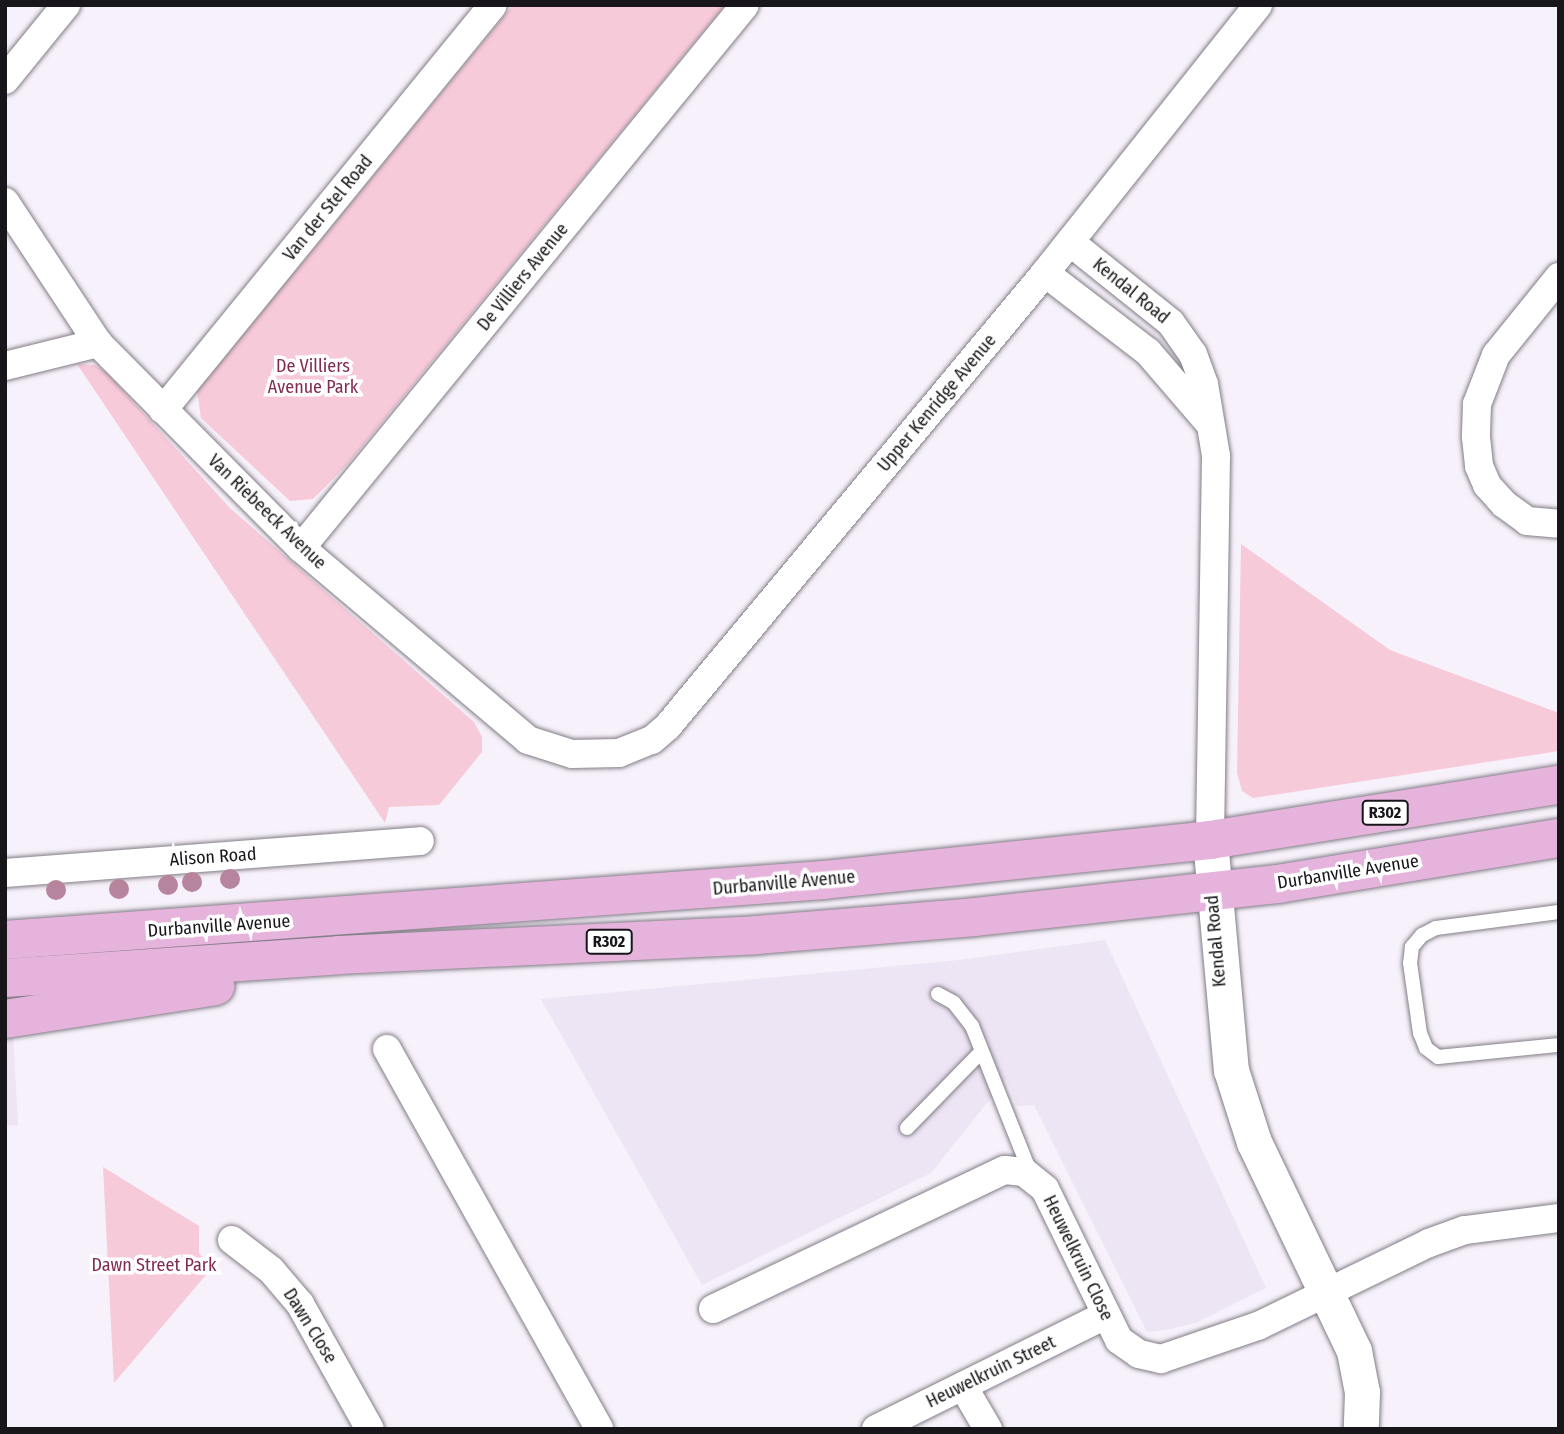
<!DOCTYPE html>
<style>
body{margin:0}
#map{position:relative;width:1564px;height:1434px;overflow:hidden;background:#f6f1fa;font-family:"Fira Sans Condensed",sans-serif}
div>[style]{position:absolute}
[style*='--x']{left:calc(var(--x)*1px);top:calc(var(--y)*1px);width:calc(var(--w)*1px);rotate:calc(var(--a)*1deg)}
.built>*{inset:0;background:#ede4f4}
.green>*{inset:0;background:#f7cad9}
.roads{filter:drop-shadow(0 0 2px #827d86) drop-shadow(0 0 2px #827d86)}
.service>*{height:14px;margin:-7px;padding:0 7px;transform-origin:7px;border-radius:7px;background:#fff}
.minor>*{height:28px;margin:-14px;padding:0 14px;transform-origin:14px;border-radius:14px;background:#fff}
.tertiary>*{height:35px;margin:-17.5px;padding:0 17.5px;transform-origin:17.5px;border-radius:17.5px;background:#fff}
.primary>*{height:38px;margin:-19px;padding:0 19px;transform-origin:19px;border-radius:19px;background:#e6b3dd}
.trees>*{width:20px;height:20px;margin:-10px;border-radius:50%;background:#b6849c}
span{translate:-50% -50%;white-space:nowrap;text-align:center;line-height:1.15;-webkit-text-stroke:7px #fff;paint-order:stroke}
.shield-label span{padding:2px 5px;background:#fff;border:2px solid;border-radius:5px;-webkit-text-stroke-width:0}
.shield-label{font-size:16px;color:#18161a;font-weight:700}
.street-label{font-size:18px;color:#18161a}
.park-label{font-size:18px;color:#812b50}
.frame{position:absolute;inset:0;border:7px solid #18161a;pointer-events:none}
</style>
<div id="map">
<div class="built">
<div style="clip-path:polygon(1105px 940px,1266px 1288px,1198px 1322px,1172px 1329px,1147px 1332px,1034px 1105px,1017px 1106px,1006px 1079px,931px 1173px,702px 1285px,541px 999px,959px 960px)"></div>
<div style="clip-path:polygon(5px 1032px,13px 1032px,18px 1125px,5px 1126px)"></div>
</div>
<div class="green">
<div style="clip-path:polygon(513px 5px,725px 5px,347px 465px,313px 499px,290px 501px,201px 418px,197px 391px)"></div>
<div style="clip-path:polygon(77px 364px,95px 365px,106px 372px,230px 508px,474px 722px,482px 737px,482px 752px,439px 805px,389px 807px,385px 823px)"></div>
<div style="clip-path:polygon(1241px 544px,1390px 650px,1559px 713px,1559px 751px,1253px 798px,1242px 791px,1237px 773px)"></div>
<div style="clip-path:polygon(103px 1167px,199px 1226px,199px 1253px,211px 1269px,114px 1383px)"></div>
</div>
<div class="roads">
<div class="service">
<div style="--x:1559;--y:912;--w:124;--a:172.6"></div>
<div style="--x:1436;--y:928;--w:16;--a:153"></div>
<div style="--x:1422;--y:935;--w:16;--a:130"></div>
<div style="--x:1412;--y:947;--w:16;--a:97"></div>
<div style="--x:1410;--y:963;--w:71;--a:81.9"></div>
<div style="--x:1420;--y:1033;--w:16;--a:68"></div>
<div style="--x:1426;--y:1048;--w:15;--a:37"></div>
<div style="--x:1438;--y:1057;--w:122;--a:-5.7"></div>
<div style="--x:938;--y:994;--w:18;--a:29"></div>
<div style="--x:954;--y:1003;--w:29;--a:52"></div>
<div style="--x:972;--y:1026;--w:159;--a:68.3"></div>
<div style="--x:907;--y:1128;--w:107;--a:-45.8"></div>
</div>
<div class="minor">
<div style="--x:5;--y:80;--w:97;--a:-50.9"></div>
<div style="--x:5;--y:202;--w:169;--a:56.6"></div>
<div style="--x:98;--y:343;--w:289;--a:45.3"></div>
<div style="--x:301;--y:548;--w:297;--a:40.2"></div>
<div style="--x:528;--y:740;--w:46;--a:17.7"></div>
<div style="--x:572;--y:754;--w:47;--a:-1.2"></div>
<div style="--x:619;--y:753;--w:35;--a:-22"></div>
<div style="--x:652;--y:740;--w:21;--a:-41"></div>
<div style="--x:668;--y:726;--w:589;--a:-50.23"></div>
<div style="--x:1045;--y:273;--w:342;--a:-51.5"></div>
<div style="--x:1070;--y:242;--w:129;--a:38.7"></div>
<div style="--x:1171;--y:323;--w:38;--a:55"></div>
<div style="--x:1193;--y:354;--w:32;--a:70"></div>
<div style="--x:1204;--y:384;--w:73;--a:80.5"></div>
<div style="--x:1216;--y:456;--w:384;--a:90.9"></div>
<div style="--x:1045;--y:273;--w:130;--a:37.5"></div>
<div style="--x:1148;--y:352;--w:94;--a:49.3"></div>
<div style="--x:1559;--y:277;--w:100;--a:128.9"></div>
<div style="--x:1496;--y:355;--w:53;--a:111.2"></div>
<div style="--x:1477;--y:404;--w:33;--a:92"></div>
<div style="--x:1476;--y:437;--w:29;--a:84"></div>
<div style="--x:1479;--y:466;--w:21;--a:67"></div>
<div style="--x:1487;--y:485;--w:25;--a:48"></div>
<div style="--x:1504;--y:504;--w:29;--a:36"></div>
<div style="--x:1527;--y:521;--w:32;--a:5"></div>
<div style="--x:5;--y:366;--w:96;--a:-13.9"></div>
<div style="--x:163;--y:410;--w:522;--a:-50.83"></div>
<div style="--x:301;--y:548;--w:701;--a:-50.73"></div>
<div style="--x:5;--y:873;--w:416;--a:-4.4"></div>
<div style="--x:387;--y:1049;--w:435;--a:60.8"></div>
<div style="--x:232;--y:1240;--w:49;--a:37.6"></div>
<div style="--x:271;--y:1270;--w:45;--a:49.5"></div>
<div style="--x:300;--y:1304;--w:143;--a:60.8"></div>
<div style="--x:713;--y:1309;--w:323;--a:-25.5"></div>
<div style="--x:1005;--y:1170;--w:19;--a:6"></div>
<div style="--x:1024;--y:1172;--w:27;--a:39"></div>
<div style="--x:1045;--y:1189;--w:168;--a:63.9"></div>
<div style="--x:1119;--y:1340;--w:24;--a:35"></div>
<div style="--x:1139;--y:1354;--w:23;--a:13"></div>
<div style="--x:1161;--y:1359;--w:102;--a:-18.8"></div>
<div style="--x:1258;--y:1326;--w:190;--a:-25.9"></div>
<div style="--x:1429;--y:1243;--w:38;--a:-20"></div>
<div style="--x:1465;--y:1230;--w:95;--a:-7.3"></div>
<div style="--x:963;--y:1386;--w:50;--a:59.8"></div>
<div style="--x:876;--y:1429;--w:257;--a:-26.4"></div>
</div>
<div class="tertiary">
<div style="--x:1210;--y:840;--w:231;--a:84.8"></div>
<div style="--x:1231;--y:1070;--w:76;--a:72.3"></div>
<div style="--x:1254;--y:1142;--w:232;--a:64.4"></div>
<div style="--x:1354;--y:1351;--w:42;--a:79"></div>
<div style="--x:1362;--y:1392;--w:37;--a:92"></div>
</div>
<div class="primary">
<div style="--x:5;--y:940;--w:821;--a:-4.19"></div>
<div style="--x:824;--y:880;--w:388;--a:-5.9"></div>
<div style="--x:1210;--y:840;--w:353;--a:-9"></div>
<div style="--x:5;--y:978;--w:335;--a:-3.9"></div>
<div style="--x:339;--y:955;--w:418;--a:-2.7"></div>
<div style="--x:757;--y:935;--w:218;--a:-4.7"></div>
<div style="--x:974;--y:917;--w:306;--a:-6.2"></div>
<div style="--x:1278;--y:884;--w:285;--a:-9.3"></div>
<div style="--x:5;--y:1019;--w:213;--a:-8.9"></div>
</div>
</div>
<div class="trees">
<div style="left:230px;top:879px"></div>
<div style="left:192px;top:882px"></div>
<div style="left:168px;top:885px"></div>
<div style="left:119px;top:889px"></div>
<div style="left:56px;top:890px"></div>
</div>
<div class="shield-label">
<span style="left:1385px;top:813px">R302</span>
<span style="left:609px;top:942px">R302</span>
</div>
<div class="street-label">
<span style="left:328px;top:208px;rotate:-51deg">Van der Stel Road</span>
<span style="left:523px;top:277px;rotate:-51deg">De Villiers Avenue</span>
<span style="left:1131px;top:291px;rotate:39deg">Kendal Road</span>
<span style="left:937px;top:403px;rotate:-50deg">Upper Kenridge Avenue</span>
<span style="left:267px;top:512px;rotate:44deg">Van Riebeeck Avenue</span>
<span style="left:213px;top:857px;rotate:-4deg">Alison Road</span>
<span style="left:1348px;top:872px;rotate:-9deg">Durbanville Avenue</span>
<span style="left:784px;top:883px;rotate:-5deg">Durbanville Avenue</span>
<span style="left:219px;top:926px;rotate:-4deg">Durbanville Avenue</span>
<span style="left:1216px;top:941px;rotate:-95deg">Kendal Road</span>
<span style="left:1078px;top:1258px;rotate:64deg">Heuwelkruin Close</span>
<span style="left:310px;top:1326px;rotate:58deg">Dawn Close</span>
<span style="left:991px;top:1372px;rotate:-26deg">Heuwelkruin Street</span>
</div>
<div class="park-label">
<span style="left:313px;top:377px">De Villiers<br>Avenue Park</span>
<span style="left:154px;top:1265px">Dawn Street Park</span>
</div>
<div class="frame"></div>
</div>
